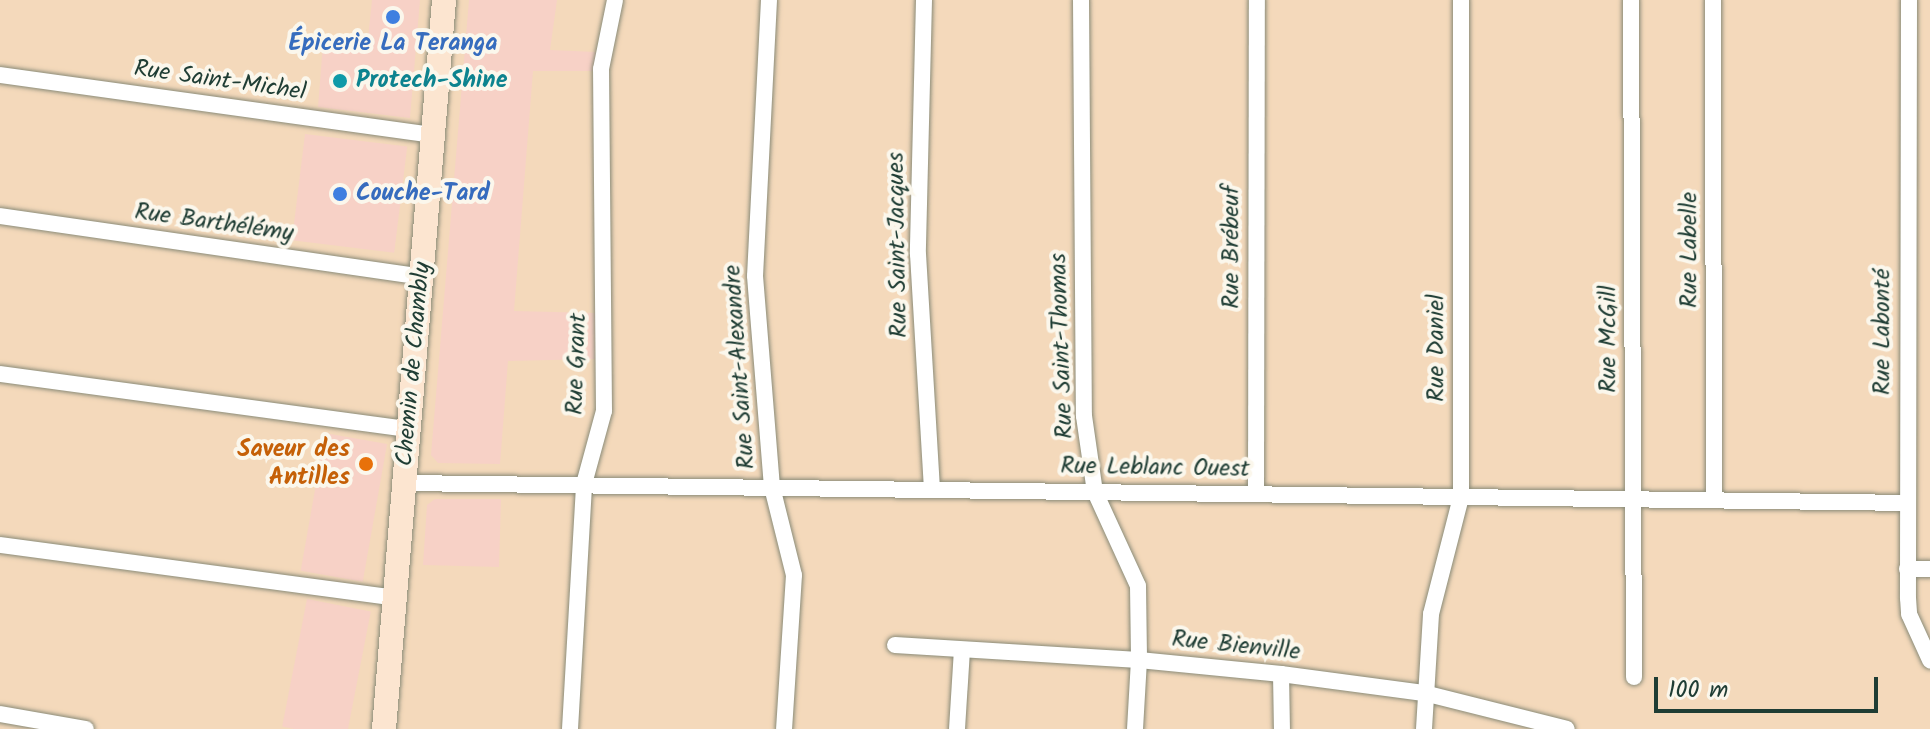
<!DOCTYPE html>
<meta charset="utf-8">
<style>
body{margin:0}
#map{position:relative;width:1930px;height:729px;overflow:hidden;background:#f4d9bb;font-family:Kalam,sans-serif}
div>[style]{position:absolute}
[style*='--x']{left:calc(var(--x)*1px);top:calc(var(--y)*1px);width:calc(var(--w)*1px);rotate:calc(var(--a)*1deg)}
.built>*{inset:0;background:#f7d1c6;transform-origin:0 0}
.roads{filter:drop-shadow(0 0 2px #8a8b78) drop-shadow(0 0 2px #8a8b78)}
.minor>*{height:16px;margin:-8px;padding:0 8px;transform-origin:8px;border-radius:8px;background:#fff}
.secondary>*{height:24px;margin:-12px;padding:0 12px;transform-origin:12px;border-radius:12px;background:#fce5d0}
.dots>*{width:22px;height:22px;translate:-50% -50%;box-sizing:border-box;border:4px solid #fbf7ec;border-radius:50%}
span{translate:-50% -50%;white-space:nowrap;text-align:center;line-height:1.15;-webkit-text-stroke:8px #fbf7ec;paint-order:stroke}
.shop-label{font-size:24px;color:#366cbe;font-weight:700}
.left{translate:0 -50%;text-align:left}
.street-label{font-size:24px;color:#1f3d34}
.culture-label{font-size:24px;color:#0d838f;font-weight:700}
.food-label{font-size:24px;color:#c56008;font-weight:700}
.right{translate:-100% -50%;text-align:right}
.scale{position:absolute;left:1654px;top:677px;width:224px;height:36px;box-sizing:border-box;border:4px solid #1f3d34;border-top:0;padding-left:10px;font-size:24px;line-height:28px;white-space:nowrap;color:#1f3d34;-webkit-text-stroke:6px #fbf7ec;paint-order:stroke}
</style>
<div id="map">
<div class="built">
<div style="clip-path:polygon(372px 0,420px 0,410px 118px,318px 107px,323px 44px,367px 48px)"></div>
<div style="clip-path:polygon(469px 0,557px 0,550px 50px,596px 52px,594px 71px,533px 71px,514px 311px,595px 313px,595px 359px,508px 361px,500px 464px,438px 463px,431px 455px)"></div>
<div style="left:305px;top:134px;width:103px;height:107px;rotate:7deg"></div>
<div style="left:325px;top:433px;width:63px;height:140px;rotate:10deg"></div>
<div style="clip-path:polygon(435px 499px,501px 499px,499px 567px,423px 565px,427px 505px)"></div>
<div style="left:307px;top:599px;width:65px;height:130px;rotate:11deg"></div>
</div>
<div class="roads">
<div class="minor">
<div style="--x:769;--y:0;--w:276;--a:92.9"></div>
<div style="--x:755;--y:276;--w:212;--a:85.4"></div>
<div style="--x:772;--y:487;--w:91;--a:76"></div>
<div style="--x:794;--y:575;--w:154;--a:93.7"></div>
<div style="--x:924;--y:0;--w:254;--a:91.4"></div>
<div style="--x:918;--y:254;--w:235;--a:86.6"></div>
<div style="--x:1081;--y:0;--w:416;--a:89.6"></div>
<div style="--x:1084;--y:416;--w:77;--a:81.8"></div>
<div style="--x:1095;--y:492;--w:103;--a:65.4"></div>
<div style="--x:1138;--y:586;--w:74;--a:89.2"></div>
<div style="--x:1139;--y:660;--w:69;--a:93.3"></div>
<div style="--x:1631;--y:0;--w:677;--a:89.75"></div>
<div style="--x:1713;--y:0;--w:500;--a:89.89"></div>
<div style="--x:1909;--y:0;--w:598;--a:90.1"></div>
<div style="--x:1908;--y:598;--w:16;--a:86"></div>
<div style="--x:1909;--y:614;--w:51;--a:65.5"></div>
<div style="--x:0;--y:75;--w:437;--a:7.9"></div>
<div style="--x:0;--y:216;--w:425;--a:8.2"></div>
<div style="--x:0;--y:374;--w:413;--a:7.7"></div>
<div style="--x:404;--y:483;--w:1502;--a:0.76"></div>
<div style="--x:1256;--y:494;--w:494;--a:-89.9"></div>
<div style="--x:0;--y:545;--w:399;--a:7.6"></div>
<div style="--x:1907;--y:569;--w:23;--a:0"></div>
<div style="--x:895;--y:645;--w:244;--a:3.5"></div>
<div style="--x:1139;--y:660;--w:143;--a:5.6"></div>
<div style="--x:1281;--y:674;--w:144;--a:7.6"></div>
<div style="--x:1424;--y:693;--w:147;--a:14.1"></div>
<div style="--x:1281;--y:674;--w:55;--a:89"></div>
<div style="--x:0;--y:714;--w:87;--a:9.9"></div>
<div style="--x:570;--y:729;--w:245;--a:-86.7"></div>
<div style="--x:584;--y:484;--w:76;--a:-74.7"></div>
<div style="--x:604;--y:411;--w:342;--a:-90.5"></div>
<div style="--x:601;--y:69;--w:70;--a:-78.5"></div>
<div style="--x:957;--y:729;--w:79;--a:-86.4"></div>
<div style="--x:1424;--y:729;--w:115;--a:-86.5"></div>
<div style="--x:1431;--y:614;--w:121;--a:-75.6"></div>
<div style="--x:1461;--y:497;--w:497;--a:-90"></div>
</div>
<div class="secondary">
<div style="--x:384;--y:729;--w:731;--a:-85.29"></div>
</div>
</div>
<div class="dots">
<div style="left:393px;top:17px;background:#3f7fe0"></div>
<div style="left:340px;top:81px;background:#0f9aa8"></div>
<div style="left:340px;top:194px;background:#3f7fe0"></div>
<div style="left:366px;top:464px;background:#e8710a"></div>
</div>
<div class="shop-label">
<span style="left:393px;top:44px">Épicerie La Teranga</span>
<span class="left" style="left:356px;top:194px">Couche-Tard</span>
</div>
<div class="street-label">
<span style="left:220px;top:81px;rotate:8deg">Rue Saint-Michel</span>
<span style="left:214px;top:223px;rotate:8deg">Rue Barthélémy</span>
<span style="left:898px;top:245px;rotate:-91deg">Rue Saint-Jacques</span>
<span style="left:1232px;top:247px;rotate:-90deg">Rue Brébeuf</span>
<span style="left:1690px;top:250px;rotate:-90deg">Rue Labelle</span>
<span style="left:1883px;top:332px;rotate:-90deg">Rue Labonté</span>
<span style="left:1609px;top:339px;rotate:-90deg">Rue McGill</span>
<span style="left:1062px;top:346px;rotate:-92deg">Rue Saint-Thomas</span>
<span style="left:1437px;top:348px;rotate:-90deg">Rue Daniel</span>
<span style="left:414px;top:364px;rotate:-85deg">Chemin de Chambly</span>
<span style="left:577px;top:364px;rotate:-88deg">Rue Grant</span>
<span style="left:740px;top:367px;rotate:-94deg">Rue Saint-Alexandre</span>
<span style="left:1155px;top:468px;rotate:1deg">Rue Leblanc Ouest</span>
<span style="left:1236px;top:646px;rotate:6deg">Rue Bienville</span>
</div>
<div class="culture-label">
<span class="left" style="left:356px;top:81px">Protech-Shine</span>
</div>
<div class="food-label">
<span class="right" style="left:350px;top:464px">Saveur des<br>Antilles</span>
</div>
<div class="scale">100 m</div>
</div>
